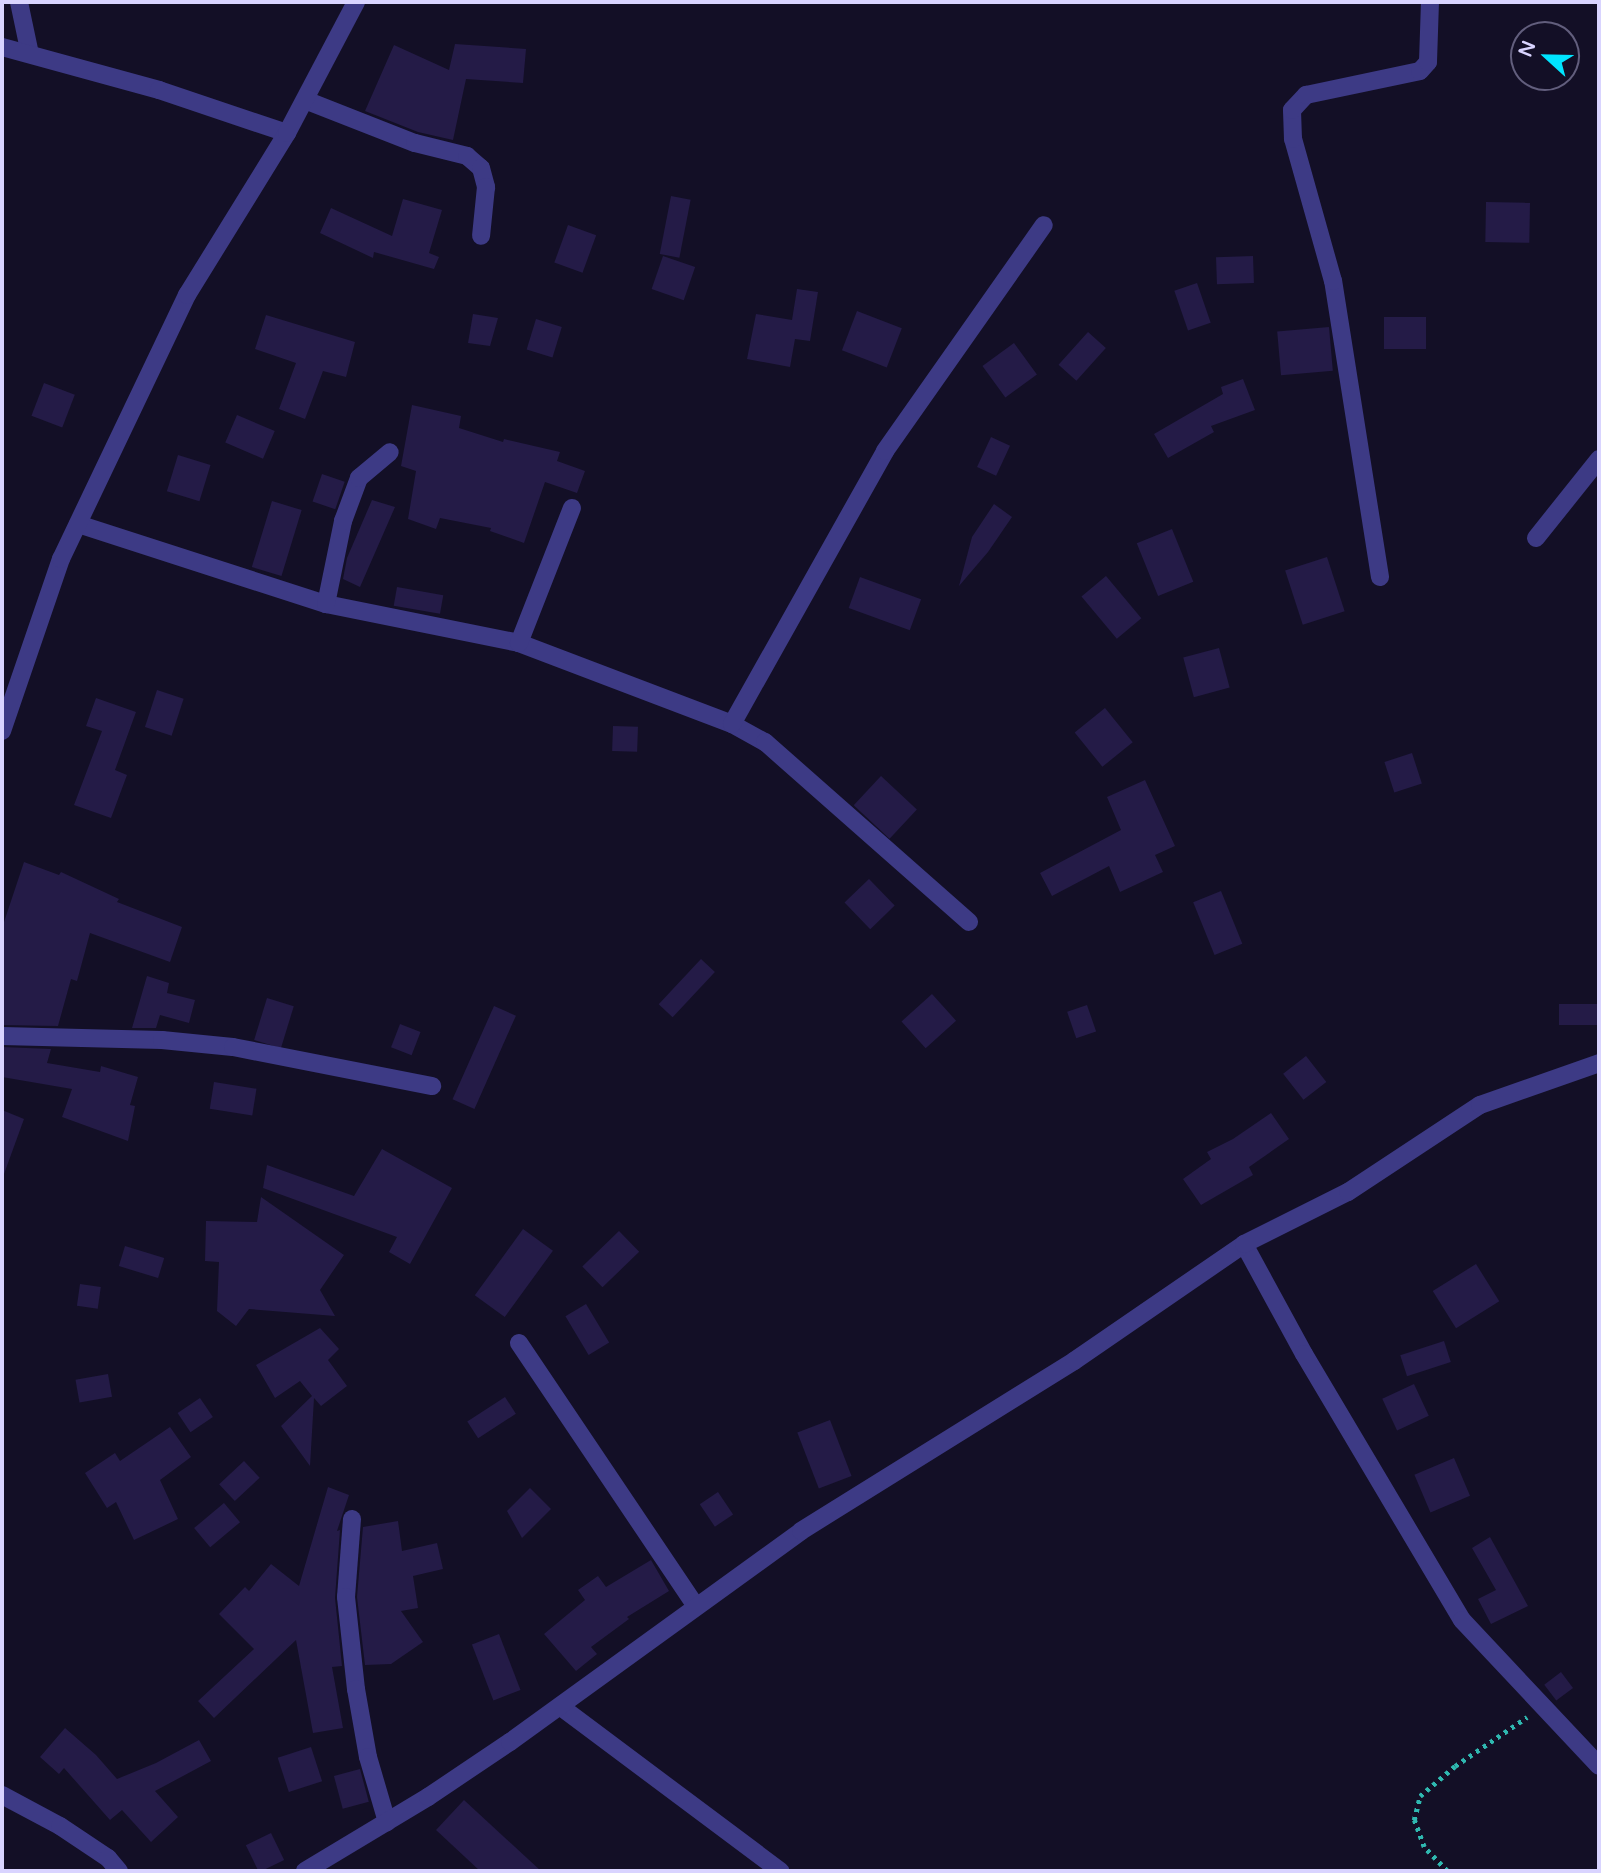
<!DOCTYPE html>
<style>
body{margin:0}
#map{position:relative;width:1601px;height:1873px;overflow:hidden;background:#130f26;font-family:"Varela Round",sans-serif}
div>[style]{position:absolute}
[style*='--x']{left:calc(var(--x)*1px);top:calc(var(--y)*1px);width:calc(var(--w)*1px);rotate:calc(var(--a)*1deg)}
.building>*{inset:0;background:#241b47;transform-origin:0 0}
.path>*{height:4.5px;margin-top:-2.25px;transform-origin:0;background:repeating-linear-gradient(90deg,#2fb8b0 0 3.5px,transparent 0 8.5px)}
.minor>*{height:18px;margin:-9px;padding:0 9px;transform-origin:9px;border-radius:9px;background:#3d3a85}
span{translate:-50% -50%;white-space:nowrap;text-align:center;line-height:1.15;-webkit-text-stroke:7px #130f26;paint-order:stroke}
.frame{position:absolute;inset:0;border:4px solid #d9d4ff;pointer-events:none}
.north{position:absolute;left:1510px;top:21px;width:70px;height:70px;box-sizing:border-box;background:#130f26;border:2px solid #625e7d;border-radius:50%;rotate:292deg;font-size:19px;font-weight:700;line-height:28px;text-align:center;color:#d9d4ff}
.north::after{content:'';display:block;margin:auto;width:24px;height:32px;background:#00e5ff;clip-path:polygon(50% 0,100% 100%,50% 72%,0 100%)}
</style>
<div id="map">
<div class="building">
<div style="clip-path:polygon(455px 44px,526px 49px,523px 83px,466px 79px,453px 140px,418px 132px,365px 111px,394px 45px,449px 70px)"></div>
<div style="left:671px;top:196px;width:20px;height:59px;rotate:11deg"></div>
<div style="clip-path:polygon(403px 199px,442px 210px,429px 253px,439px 257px,434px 269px,374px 252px,373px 258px,320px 233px,331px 208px,392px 236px)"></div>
<div style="left:1486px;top:202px;width:44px;height:40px;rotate:1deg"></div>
<div style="left:568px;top:225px;width:30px;height:40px;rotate:20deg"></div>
<div style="left:663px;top:256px;width:34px;height:35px;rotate:19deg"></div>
<div style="left:1253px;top:256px;width:27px;height:37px;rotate:88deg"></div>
<div style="left:1197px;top:283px;width:42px;height:24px;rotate:71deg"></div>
<div style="clip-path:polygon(797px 289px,818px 292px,810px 341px,795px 339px,790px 367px,747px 359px,756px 314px,792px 320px)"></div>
<div style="left:857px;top:311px;width:48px;height:42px;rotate:21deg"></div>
<div style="clip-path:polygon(473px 314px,498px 318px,490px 346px,468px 343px)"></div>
<div style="clip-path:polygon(266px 315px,355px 342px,346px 377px,323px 371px,305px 419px,279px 409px,296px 363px,255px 349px)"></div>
<div style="left:1384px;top:317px;width:42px;height:32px"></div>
<div style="left:536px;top:319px;width:27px;height:32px;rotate:17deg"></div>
<div style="left:1329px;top:327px;width:44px;height:52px;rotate:85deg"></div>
<div style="left:1088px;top:332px;width:24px;height:44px;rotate:42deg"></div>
<div style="left:1014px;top:343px;width:39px;height:39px;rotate:54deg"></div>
<div style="clip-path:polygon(1243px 379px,1255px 410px,1211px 426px,1214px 432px,1168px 458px,1154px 434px,1223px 394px,1221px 387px)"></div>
<div style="left:44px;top:383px;width:33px;height:35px;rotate:21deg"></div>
<div style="clip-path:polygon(412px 405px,461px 416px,459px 428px,503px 442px,504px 439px,560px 452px,557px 461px,585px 471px,577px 493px,545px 482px,524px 543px,490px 531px,491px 528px,440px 518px,436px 529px,408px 519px,416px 471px,401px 466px)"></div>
<div style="left:237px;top:415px;width:41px;height:30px;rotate:23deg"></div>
<div style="left:991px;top:437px;width:21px;height:33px;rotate:25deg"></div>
<div style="left:178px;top:455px;width:34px;height:38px;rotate:17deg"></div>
<div style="left:322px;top:474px;width:24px;height:29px;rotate:19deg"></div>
<div style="clip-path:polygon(372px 500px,395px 507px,360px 587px,343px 579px,347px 558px)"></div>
<div style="left:272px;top:501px;width:31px;height:69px;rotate:17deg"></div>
<div style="clip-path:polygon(994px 504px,1012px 517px,988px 552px,959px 586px,972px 537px)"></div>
<div style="left:1172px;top:529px;width:57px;height:38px;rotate:68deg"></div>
<div style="left:1327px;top:557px;width:57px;height:44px;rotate:72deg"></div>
<div style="left:1106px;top:576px;width:55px;height:32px;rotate:50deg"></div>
<div style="left:860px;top:577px;width:65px;height:33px;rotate:20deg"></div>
<div style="left:397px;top:587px;width:47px;height:19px;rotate:10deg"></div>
<div style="left:1219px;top:648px;width:41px;height:37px;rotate:75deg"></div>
<div style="left:157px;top:690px;width:28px;height:39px;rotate:18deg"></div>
<div style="clip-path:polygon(96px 698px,136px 712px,115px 770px,127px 775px,111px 818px,74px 805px,102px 731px,86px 726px)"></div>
<div style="left:1105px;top:708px;width:44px;height:39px;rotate:51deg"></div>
<div style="left:613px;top:726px;width:25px;height:25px;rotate:2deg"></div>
<div style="left:1412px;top:753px;width:32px;height:29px;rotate:72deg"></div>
<div style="left:881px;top:776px;width:49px;height:40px;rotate:43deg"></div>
<div style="clip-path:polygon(1145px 780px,1175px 846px,1155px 855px,1163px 872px,1120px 892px,1109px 866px,1052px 896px,1040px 873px,1121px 830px,1107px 797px)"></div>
<div style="clip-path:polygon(24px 862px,59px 875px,61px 872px,119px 899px,117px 902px,182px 927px,170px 962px,90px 933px,77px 981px,71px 979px,58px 1026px,2px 1025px,2px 928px)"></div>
<div style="left:869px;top:879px;width:37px;height:34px;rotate:46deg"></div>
<div style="left:1221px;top:891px;width:57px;height:30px;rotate:68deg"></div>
<div style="left:701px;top:959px;width:19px;height:62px;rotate:43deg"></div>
<div style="clip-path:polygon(147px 976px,169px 983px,167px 993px,195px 1000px,189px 1023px,160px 1015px,156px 1028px,132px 1028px)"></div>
<div style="left:932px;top:994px;width:36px;height:41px;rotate:48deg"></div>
<div style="left:267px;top:998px;width:28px;height:44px;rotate:17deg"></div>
<div style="left:1599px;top:1004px;width:21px;height:40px;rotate:90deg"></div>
<div style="left:1087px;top:1005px;width:28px;height:21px;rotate:71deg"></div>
<div style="left:494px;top:1006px;width:24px;height:102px;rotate:24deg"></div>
<div style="left:400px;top:1024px;width:22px;height:25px;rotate:21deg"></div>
<div style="clip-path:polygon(2px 1047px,51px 1049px,47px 1063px,100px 1072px,101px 1066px,138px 1077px,130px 1105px,135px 1106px,128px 1141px,62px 1117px,72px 1089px,2px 1077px)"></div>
<div style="left:1306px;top:1056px;width:33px;height:29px;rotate:52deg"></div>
<div style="left:214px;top:1082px;width:43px;height:27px;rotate:9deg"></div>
<div style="clip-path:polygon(2px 1110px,24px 1119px,4px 1174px,2px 1173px)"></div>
<div style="clip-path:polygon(1271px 1113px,1289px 1139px,1249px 1167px,1253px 1175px,1201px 1205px,1183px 1179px,1211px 1159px,1207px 1152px,1233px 1139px)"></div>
<div style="clip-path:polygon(382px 1149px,452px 1188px,410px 1264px,389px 1252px,397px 1237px,263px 1188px,267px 1165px,354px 1196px)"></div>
<div style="clip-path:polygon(261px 1197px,344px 1255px,320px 1290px,335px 1316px,249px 1309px,236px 1326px,217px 1311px,219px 1262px,205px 1261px,206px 1221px,257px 1222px)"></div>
<div style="left:523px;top:1229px;width:37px;height:82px;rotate:36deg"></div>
<div style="left:619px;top:1231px;width:29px;height:51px;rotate:46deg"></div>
<div style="left:125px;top:1246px;width:41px;height:21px;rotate:17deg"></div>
<div style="left:1476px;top:1264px;width:44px;height:51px;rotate:58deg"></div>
<div style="left:80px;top:1284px;width:21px;height:22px;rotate:8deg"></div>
<div style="left:586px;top:1304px;width:45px;height:24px;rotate:59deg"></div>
<div style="clip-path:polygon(320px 1328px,339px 1349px,328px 1360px,347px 1386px,321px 1406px,314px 1398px,310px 1466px,281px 1426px,312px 1396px,300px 1381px,275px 1398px,256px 1365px)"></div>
<div style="left:1444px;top:1341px;width:22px;height:46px;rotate:72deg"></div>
<div style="left:108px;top:1374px;width:23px;height:33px;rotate:80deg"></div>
<div style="left:1414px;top:1384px;width:35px;height:35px;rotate:65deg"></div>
<div style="left:505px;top:1397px;width:20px;height:45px;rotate:57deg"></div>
<div style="left:200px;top:1398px;width:23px;height:27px;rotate:56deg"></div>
<div style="left:830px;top:1420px;width:60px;height:35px;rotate:69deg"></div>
<div style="clip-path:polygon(170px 1427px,191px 1457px,160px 1480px,178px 1519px,134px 1540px,116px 1502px,107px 1508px,85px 1473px,115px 1453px,120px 1461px)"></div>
<div style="left:1454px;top:1458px;width:41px;height:43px;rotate:67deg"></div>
<div style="left:244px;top:1461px;width:23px;height:34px;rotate:47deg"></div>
<div style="clip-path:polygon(328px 1487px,349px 1495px,337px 1531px,340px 1530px,335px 1598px,342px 1666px,332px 1667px,343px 1728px,313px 1733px,296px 1640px,214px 1718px,198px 1701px,254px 1649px,219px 1614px,245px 1587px,249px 1591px,271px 1564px,299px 1586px)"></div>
<div style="clip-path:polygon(530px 1488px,551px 1509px,522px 1538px,507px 1511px)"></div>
<div style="left:718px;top:1492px;width:27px;height:22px;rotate:56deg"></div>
<div style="left:224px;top:1503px;width:25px;height:39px;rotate:50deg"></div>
<div style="clip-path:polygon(398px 1521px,402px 1551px,437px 1543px,443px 1569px,413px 1576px,418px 1608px,401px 1611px,423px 1642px,391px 1664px,365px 1665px,357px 1597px,363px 1527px)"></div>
<div style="clip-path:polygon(1490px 1537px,1528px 1606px,1491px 1624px,1478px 1599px,1496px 1590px,1472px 1548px)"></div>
<div style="clip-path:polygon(651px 1560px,669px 1591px,627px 1617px,629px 1619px,591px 1647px,597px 1654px,576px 1671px,544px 1634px,585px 1600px,578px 1590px,598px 1576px,606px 1587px)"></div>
<div style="left:499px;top:1634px;width:60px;height:29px;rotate:69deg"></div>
<div style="left:1561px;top:1672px;width:20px;height:21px;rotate:53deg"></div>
<div style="clip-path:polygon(65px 1728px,96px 1755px,117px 1779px,156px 1763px,199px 1740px,211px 1761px,155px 1791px,178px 1817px,151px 1842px,122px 1810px,110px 1820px,64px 1768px,59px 1774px,40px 1757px)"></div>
<div style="left:311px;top:1747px;width:36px;height:35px;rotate:72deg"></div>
<div style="left:360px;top:1769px;width:34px;height:27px;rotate:75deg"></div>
<div style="clip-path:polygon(464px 1800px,541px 1871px,480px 1871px,436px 1830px)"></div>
<div style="left:271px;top:1833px;width:30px;height:28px;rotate:64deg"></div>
</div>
<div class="path">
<div style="--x:1447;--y:1871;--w:33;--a:-134"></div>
<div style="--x:1424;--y:1847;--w:29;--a:-110"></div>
<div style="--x:1414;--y:1820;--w:25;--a:-76"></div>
<div style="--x:1420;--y:1796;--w:46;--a:-40.6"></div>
<div style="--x:1455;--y:1766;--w:87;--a:-34.2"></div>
</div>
<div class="minor">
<div style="--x:19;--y:2;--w:53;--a:78.1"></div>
<div style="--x:2;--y:47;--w:163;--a:15.3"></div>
<div style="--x:159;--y:90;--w:135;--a:18.6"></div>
<div style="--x:305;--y:100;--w:118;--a:21.4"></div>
<div style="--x:415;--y:143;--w:54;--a:14"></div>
<div style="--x:467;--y:156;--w:18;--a:41"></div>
<div style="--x:481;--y:168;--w:20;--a:75"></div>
<div style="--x:486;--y:187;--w:49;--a:95.8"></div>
<div style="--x:78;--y:524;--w:261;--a:17.9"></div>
<div style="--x:326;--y:604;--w:197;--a:11.4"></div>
<div style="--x:519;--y:643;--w:228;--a:20.8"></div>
<div style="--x:732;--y:724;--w:38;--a:29"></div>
<div style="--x:765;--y:742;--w:272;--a:41.4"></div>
<div style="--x:1536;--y:538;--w:101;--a:-51.4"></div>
<div style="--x:1380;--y:577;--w:300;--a:-99"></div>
<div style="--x:1333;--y:281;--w:148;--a:-105.7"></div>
<div style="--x:1293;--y:139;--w:29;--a:-92"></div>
<div style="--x:1292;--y:110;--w:21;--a:-47"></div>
<div style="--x:1306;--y:95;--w:116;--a:-11.9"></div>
<div style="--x:1420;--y:71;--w:12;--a:-48"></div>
<div style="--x:1428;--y:62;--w:60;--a:-88.1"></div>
<div style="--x:326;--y:604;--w:85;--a:-78.4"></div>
<div style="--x:343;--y:521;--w:46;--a:-69.6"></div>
<div style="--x:359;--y:478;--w:40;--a:-40"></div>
<div style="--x:519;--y:643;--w:145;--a:-68.6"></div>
<div style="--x:732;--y:724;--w:313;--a:-60.7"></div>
<div style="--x:885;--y:451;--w:276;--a:-54.9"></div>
<div style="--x:2;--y:731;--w:182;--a:-71.1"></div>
<div style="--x:61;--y:559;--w:293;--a:-64.5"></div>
<div style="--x:187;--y:295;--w:190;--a:-58.3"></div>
<div style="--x:287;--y:133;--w:148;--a:-62.2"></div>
<div style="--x:2;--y:1036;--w:160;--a:1.4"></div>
<div style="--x:162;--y:1040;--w:71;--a:5.6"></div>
<div style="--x:233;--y:1047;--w:203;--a:11.1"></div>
<div style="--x:1244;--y:1244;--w:125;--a:61.4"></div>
<div style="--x:1304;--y:1354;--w:309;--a:59.3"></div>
<div style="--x:1462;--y:1620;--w:200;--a:46.8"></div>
<div style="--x:519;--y:1343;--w:316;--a:56.1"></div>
<div style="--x:352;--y:1519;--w:78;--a:94.4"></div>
<div style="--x:346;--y:1597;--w:93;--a:83.8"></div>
<div style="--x:356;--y:1689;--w:69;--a:80"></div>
<div style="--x:368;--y:1757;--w:68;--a:73.7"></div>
<div style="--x:561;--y:1707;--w:274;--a:36.8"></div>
<div style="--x:2;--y:1795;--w:66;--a:28.1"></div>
<div style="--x:60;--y:1826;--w:58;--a:33.7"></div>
<div style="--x:108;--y:1858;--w:17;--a:50"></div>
<div style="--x:305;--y:1871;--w:144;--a:-31"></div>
<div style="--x:428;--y:1797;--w:99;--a:-33.9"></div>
<div style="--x:510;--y:1742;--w:359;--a:-35.9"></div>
<div style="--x:801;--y:1531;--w:322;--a:-31.9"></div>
<div style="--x:1074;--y:1361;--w:206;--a:-34.5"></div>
<div style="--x:1244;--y:1244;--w:116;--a:-26.6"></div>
<div style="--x:1348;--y:1192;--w:158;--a:-33.4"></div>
<div style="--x:1480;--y:1105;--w:126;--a:-19.4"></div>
</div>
<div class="frame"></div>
<div class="north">N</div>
</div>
